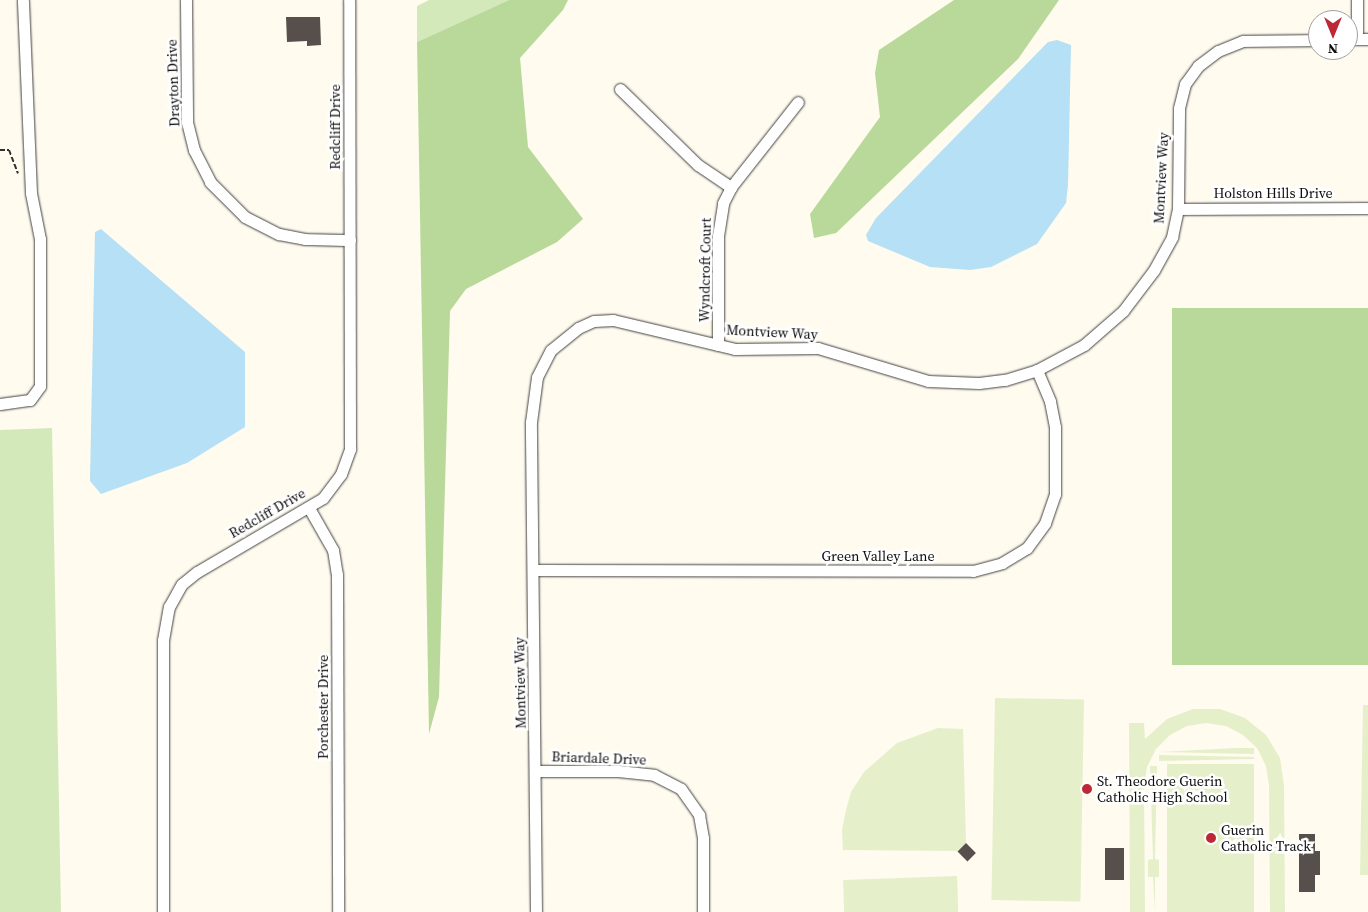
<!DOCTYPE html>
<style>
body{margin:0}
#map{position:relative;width:1368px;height:912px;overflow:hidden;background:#fffbef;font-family:"Source Serif 4",serif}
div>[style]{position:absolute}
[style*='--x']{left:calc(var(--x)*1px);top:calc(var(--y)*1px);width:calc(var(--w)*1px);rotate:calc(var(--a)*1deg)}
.green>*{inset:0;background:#d4e9ba}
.forest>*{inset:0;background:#b8d999;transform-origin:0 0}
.pitch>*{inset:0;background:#e5f0cb;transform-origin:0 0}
.water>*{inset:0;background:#b5e0f5}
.building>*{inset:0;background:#564f4b;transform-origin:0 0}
.path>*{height:2px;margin-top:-1px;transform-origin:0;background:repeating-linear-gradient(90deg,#303030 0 5px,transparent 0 7.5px)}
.roads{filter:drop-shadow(0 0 1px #414141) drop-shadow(0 0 1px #414141)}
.minor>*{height:11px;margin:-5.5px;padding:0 5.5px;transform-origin:5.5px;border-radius:5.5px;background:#fff}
.dots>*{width:14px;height:14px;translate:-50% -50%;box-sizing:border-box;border:2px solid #fff;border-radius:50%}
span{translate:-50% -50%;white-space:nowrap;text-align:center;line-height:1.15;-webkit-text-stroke:5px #fff;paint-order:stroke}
.street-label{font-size:14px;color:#0e0e0e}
.poi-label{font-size:14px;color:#0e0e0e}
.left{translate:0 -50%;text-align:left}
.north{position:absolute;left:1308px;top:10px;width:50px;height:50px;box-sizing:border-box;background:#fff;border:1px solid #9f9f9f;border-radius:50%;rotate:180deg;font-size:14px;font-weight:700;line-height:20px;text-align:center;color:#0e0e0e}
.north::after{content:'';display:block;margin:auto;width:18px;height:22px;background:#bc2835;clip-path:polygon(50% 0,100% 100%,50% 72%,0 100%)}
</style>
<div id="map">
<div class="green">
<div style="clip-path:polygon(429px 0,509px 0,417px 42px,417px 6px)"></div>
<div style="clip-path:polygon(52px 428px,61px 912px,0 912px,0 430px)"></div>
</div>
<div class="forest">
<div style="clip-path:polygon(509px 0,568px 0,563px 10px,520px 58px,528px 147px,583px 219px,557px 242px,466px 289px,450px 311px,439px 697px,429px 734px,417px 42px)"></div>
<div style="clip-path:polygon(954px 0,1059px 0,1018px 59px,836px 233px,814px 238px,810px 214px,880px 117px,875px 73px,879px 50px)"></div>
<div style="left:1172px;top:308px;width:196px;height:357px"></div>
</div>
<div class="pitch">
<div style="left:995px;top:698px;width:89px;height:202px;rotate:1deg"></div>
<div style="clip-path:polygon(1363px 705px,1368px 705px,1368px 875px,1360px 875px)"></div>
<div style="clip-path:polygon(1193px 709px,1220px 709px,1245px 718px,1266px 735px,1280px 758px,1284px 785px,1285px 912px,1270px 912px,1269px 785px,1266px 766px,1257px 748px,1243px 735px,1226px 726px,1206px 723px,1187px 726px,1170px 735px,1156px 749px,1147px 767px,1144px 786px,1145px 912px,1130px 912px,1129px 723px,1144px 723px,1145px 739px,1167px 719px)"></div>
<div style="clip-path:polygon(938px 728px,963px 729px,966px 843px,957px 851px,843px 850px,842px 830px,846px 810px,851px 792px,864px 772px,897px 743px)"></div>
<div style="clip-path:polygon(1237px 748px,1254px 748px,1254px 754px,1159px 752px)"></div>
<div style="clip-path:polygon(1159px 755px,1254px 757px,1254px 759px,1159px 761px)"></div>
<div style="left:1254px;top:764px;width:148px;height:87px;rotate:90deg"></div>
<div style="clip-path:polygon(1150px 766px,1157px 766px,1155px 859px,1159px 860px,1159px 877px,1155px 877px,1155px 912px,1153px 877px,1148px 877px,1148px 860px,1153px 859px)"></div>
<div style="left:957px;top:876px;width:36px;height:114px;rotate:88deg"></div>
</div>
<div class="water">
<div style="clip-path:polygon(1057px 40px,1071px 45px,1068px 185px,1066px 203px,1037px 244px,991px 267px,970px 270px,930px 267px,868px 241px,866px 235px,876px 218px,1048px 42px)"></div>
<div style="clip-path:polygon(101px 229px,245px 352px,245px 427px,187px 463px,101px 494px,90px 481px,95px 232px)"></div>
</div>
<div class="building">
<div style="clip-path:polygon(286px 17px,320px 17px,321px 45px,307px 46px,307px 41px,287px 42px)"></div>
<div style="clip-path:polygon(1299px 834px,1315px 834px,1315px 851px,1320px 851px,1320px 875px,1315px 875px,1315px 892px,1299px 892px)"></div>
<div style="left:966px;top:843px;width:14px;height:12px;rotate:45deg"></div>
<div style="left:1105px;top:848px;width:19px;height:32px"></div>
</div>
<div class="path">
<div style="--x:0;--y:150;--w:9;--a:0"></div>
<div style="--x:9;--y:150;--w:25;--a:69"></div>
</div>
<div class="roads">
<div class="minor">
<div style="--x:186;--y:0;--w:122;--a:89.5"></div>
<div style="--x:187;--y:122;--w:29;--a:76"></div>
<div style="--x:194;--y:150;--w:36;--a:63"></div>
<div style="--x:210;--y:182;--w:49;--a:45"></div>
<div style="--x:245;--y:217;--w:38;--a:27"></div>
<div style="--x:279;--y:234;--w:26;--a:11"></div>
<div style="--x:305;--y:239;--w:45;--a:1.3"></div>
<div style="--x:1357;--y:0;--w:39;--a:90"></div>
<div style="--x:1348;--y:39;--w:20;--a:0"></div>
<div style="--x:620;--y:89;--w:109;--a:44.3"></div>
<div style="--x:698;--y:165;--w:40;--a:34"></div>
<div style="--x:1178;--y:209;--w:190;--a:-0.3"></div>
<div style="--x:718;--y:345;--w:109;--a:-90"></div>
<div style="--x:718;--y:236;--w:33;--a:-81"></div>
<div style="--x:723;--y:203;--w:18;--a:-63"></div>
<div style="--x:731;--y:187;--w:108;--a:-51.8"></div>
<div style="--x:0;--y:404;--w:30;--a:-8"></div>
<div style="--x:30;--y:400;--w:17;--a:-54"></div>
<div style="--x:40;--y:386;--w:147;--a:-90"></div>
<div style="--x:40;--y:239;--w:47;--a:-101.1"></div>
<div style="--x:31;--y:193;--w:193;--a:-92.4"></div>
<div style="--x:309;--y:508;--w:48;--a:60.3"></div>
<div style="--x:333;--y:550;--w:24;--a:81"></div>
<div style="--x:337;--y:574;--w:338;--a:89.8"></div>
<div style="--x:534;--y:570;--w:439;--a:0.1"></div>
<div style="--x:973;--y:571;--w:30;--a:-15"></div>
<div style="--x:1002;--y:563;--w:29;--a:-31"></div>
<div style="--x:1027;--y:548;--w:31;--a:-54"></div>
<div style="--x:1045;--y:523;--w:31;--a:-71"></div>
<div style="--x:1055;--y:494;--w:67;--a:-90"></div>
<div style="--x:1055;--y:427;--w:26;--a:-101"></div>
<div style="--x:1050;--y:401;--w:34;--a:-113"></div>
<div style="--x:536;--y:771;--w:82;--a:0"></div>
<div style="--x:618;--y:771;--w:36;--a:6"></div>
<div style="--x:654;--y:775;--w:30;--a:27"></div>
<div style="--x:681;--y:789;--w:32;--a:55"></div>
<div style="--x:699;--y:815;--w:23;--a:80"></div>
<div style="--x:703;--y:838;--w:74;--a:90"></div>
<div style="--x:163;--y:912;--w:272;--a:-90"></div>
<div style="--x:163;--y:640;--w:34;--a:-80"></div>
<div style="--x:169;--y:607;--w:26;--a:-61"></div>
<div style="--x:182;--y:584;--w:19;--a:-39"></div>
<div style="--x:197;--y:572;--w:146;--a:-30.4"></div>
<div style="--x:323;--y:498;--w:30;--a:-53"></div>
<div style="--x:341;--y:474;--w:27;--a:-70"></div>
<div style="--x:350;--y:449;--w:449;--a:-90.1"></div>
<div style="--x:536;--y:912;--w:490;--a:-90.6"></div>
<div style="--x:531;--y:422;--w:45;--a:-82.4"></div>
<div style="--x:537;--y:377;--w:30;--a:-63"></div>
<div style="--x:551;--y:350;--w:35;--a:-39"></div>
<div style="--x:578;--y:328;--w:17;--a:-24"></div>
<div style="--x:594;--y:321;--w:19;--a:-3"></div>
<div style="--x:613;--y:320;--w:125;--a:13.4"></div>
<div style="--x:735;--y:349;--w:83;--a:-0.7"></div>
<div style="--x:818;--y:348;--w:115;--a:16.7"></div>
<div style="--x:928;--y:381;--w:51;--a:2.2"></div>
<div style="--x:979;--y:383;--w:26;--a:-7"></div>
<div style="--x:1005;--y:380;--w:34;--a:-17"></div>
<div style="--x:1037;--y:370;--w:53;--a:-28"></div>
<div style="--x:1084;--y:345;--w:52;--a:-41.1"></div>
<div style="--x:1123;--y:311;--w:51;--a:-52.9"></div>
<div style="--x:1154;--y:270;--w:38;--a:-61"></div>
<div style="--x:1172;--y:237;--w:29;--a:-78"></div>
<div style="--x:1178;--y:209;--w:101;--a:-89.4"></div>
<div style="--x:1179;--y:108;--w:25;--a:-76"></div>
<div style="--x:1185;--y:84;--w:22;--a:-54"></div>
<div style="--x:1198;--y:66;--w:25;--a:-37"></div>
<div style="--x:1218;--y:51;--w:27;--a:-22"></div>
<div style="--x:1243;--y:41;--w:75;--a:-0.8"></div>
</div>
</div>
<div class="dots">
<div style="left:1087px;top:789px;background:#bc2835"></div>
<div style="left:1211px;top:838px;background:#bc2835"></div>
</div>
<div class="street-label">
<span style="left:173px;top:83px;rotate:-92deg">Drayton Drive</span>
<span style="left:335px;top:127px;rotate:-90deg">Redcliff Drive</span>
<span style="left:1161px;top:178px;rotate:-87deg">Montview Way</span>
<span style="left:1273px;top:193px">Holston Hills Drive</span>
<span style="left:705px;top:270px;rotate:-89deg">Wyndcroft Court</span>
<span style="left:772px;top:332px;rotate:3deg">Montview Way</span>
<span style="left:267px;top:513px;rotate:-30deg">Redcliff Drive</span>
<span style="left:878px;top:556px">Green Valley Lane</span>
<span style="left:520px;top:683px;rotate:-91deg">Montview Way</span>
<span style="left:323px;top:707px;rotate:-90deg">Porchester Drive</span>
<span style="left:599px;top:758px;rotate:2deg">Briardale Drive</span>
</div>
<div class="poi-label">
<span class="left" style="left:1097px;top:789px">St. Theodore Guerin<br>Catholic High School</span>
<span class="left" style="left:1221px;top:838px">Guerin<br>Catholic Track</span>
</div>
<div class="north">N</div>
</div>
